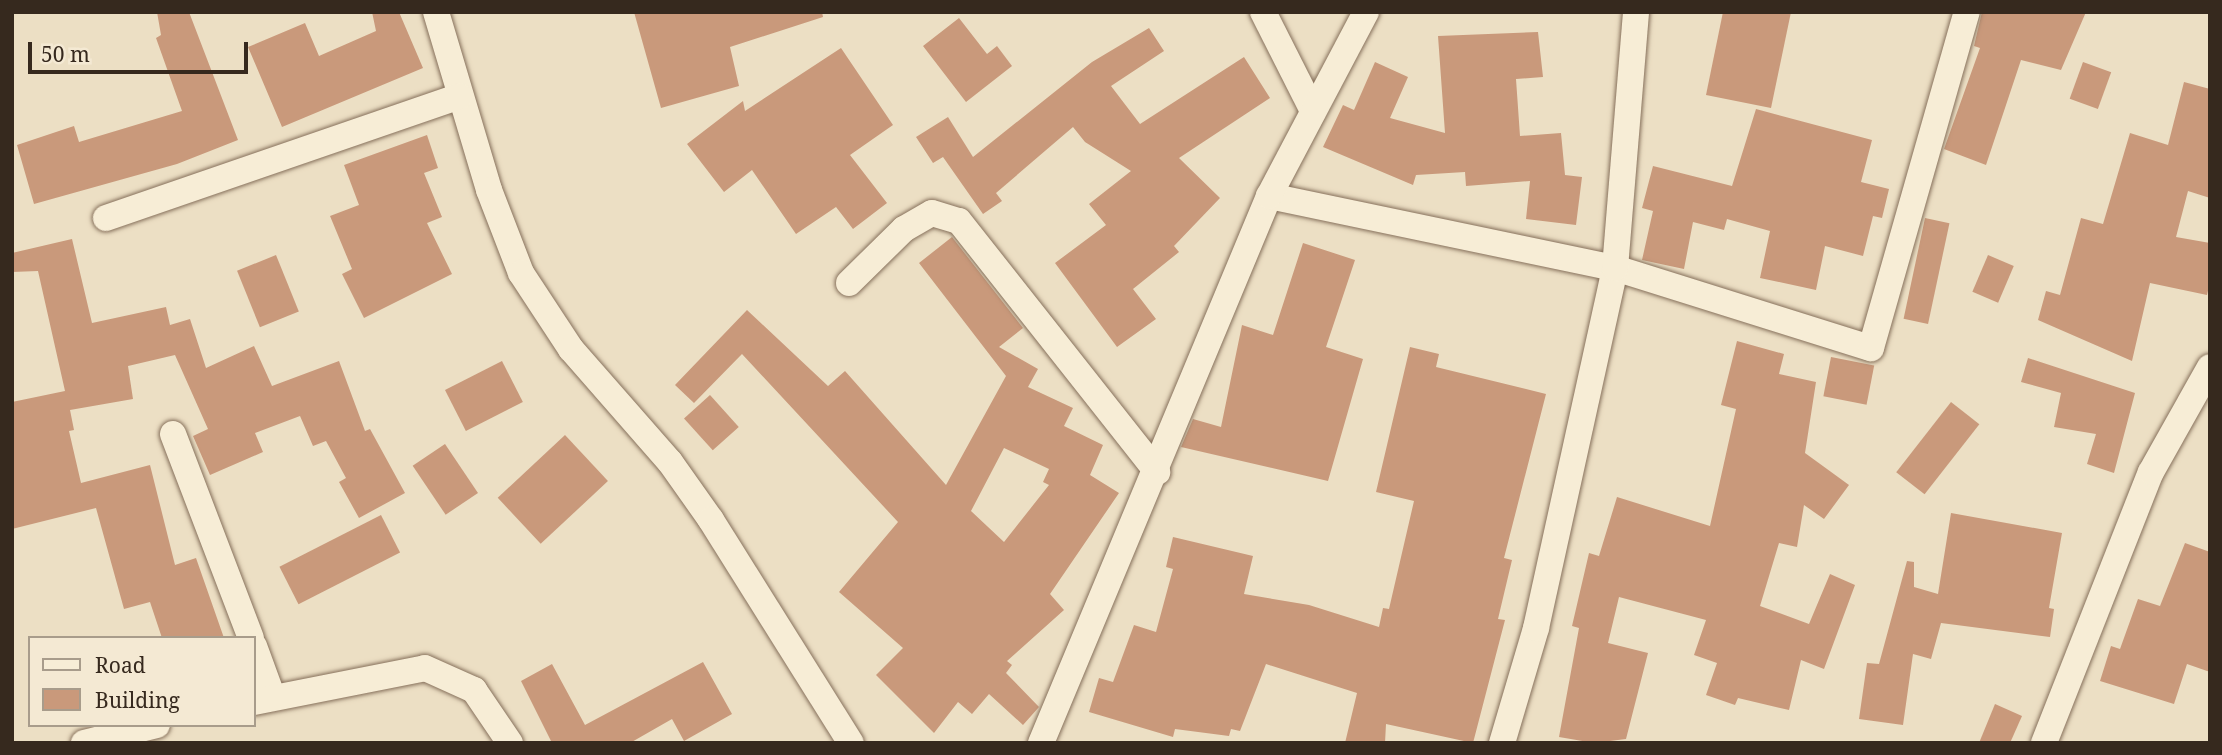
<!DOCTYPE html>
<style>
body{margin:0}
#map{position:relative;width:2222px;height:755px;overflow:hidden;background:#ecdfc4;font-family:"Noto Serif",serif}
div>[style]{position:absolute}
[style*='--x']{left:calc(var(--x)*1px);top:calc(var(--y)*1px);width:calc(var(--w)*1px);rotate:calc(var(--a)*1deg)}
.building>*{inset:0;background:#c9997b;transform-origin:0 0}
.roads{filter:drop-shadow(0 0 2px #86705b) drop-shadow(0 0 2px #86705b)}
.street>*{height:26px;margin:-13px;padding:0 13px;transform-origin:13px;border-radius:13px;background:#f7edd6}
span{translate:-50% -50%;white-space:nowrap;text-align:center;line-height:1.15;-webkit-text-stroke:5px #f4e9d3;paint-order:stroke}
.frame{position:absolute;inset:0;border:14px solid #36291e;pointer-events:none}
.legend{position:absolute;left:28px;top:636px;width:228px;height:91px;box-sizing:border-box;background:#f4e9d3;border:2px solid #a89c8b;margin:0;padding:9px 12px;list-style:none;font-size:21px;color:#36291e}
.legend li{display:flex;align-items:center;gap:14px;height:35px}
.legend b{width:35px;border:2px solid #a89c8b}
.scale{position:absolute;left:28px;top:42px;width:220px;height:32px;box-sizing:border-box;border:4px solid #36291e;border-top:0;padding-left:9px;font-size:21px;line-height:24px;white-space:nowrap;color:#36291e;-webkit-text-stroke:5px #f4e9d3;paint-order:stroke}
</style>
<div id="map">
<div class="building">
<div style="clip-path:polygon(157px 12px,189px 12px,238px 140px,177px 164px,34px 204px,17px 145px,74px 126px,79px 142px,182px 111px,156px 38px,161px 35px)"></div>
<div style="clip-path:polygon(372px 12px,399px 12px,423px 68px,282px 127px,248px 47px,305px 23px,319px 56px,376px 31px)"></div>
<div style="clip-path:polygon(634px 12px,822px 12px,823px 17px,730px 47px,739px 86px,661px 108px)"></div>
<div style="clip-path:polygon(1723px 12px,1791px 12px,1771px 108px,1706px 95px)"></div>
<div style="clip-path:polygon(1982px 12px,2086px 12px,2061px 70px,2021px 60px,1986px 165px,1944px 149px,1980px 48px,1974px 46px)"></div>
<div style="clip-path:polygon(959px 18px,987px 54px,997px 46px,1012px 66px,966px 102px,923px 46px)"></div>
<div style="clip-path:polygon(1149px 28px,1164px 51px,1111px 86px,1140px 124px,1244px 57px,1270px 98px,1179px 158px,1220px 198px,1174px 246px,1179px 252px,1133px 289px,1156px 319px,1117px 347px,1055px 263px,1106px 225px,1089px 204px,1131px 171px,1085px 142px,1073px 127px,996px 193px,1002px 201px,983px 214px,943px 157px,933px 163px,916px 137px,948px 117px,973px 157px,1092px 62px)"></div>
<div style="clip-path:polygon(1538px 32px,1543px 77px,1516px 79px,1520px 136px,1561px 133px,1565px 175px,1582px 177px,1576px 225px,1526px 219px,1530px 181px,1466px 186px,1465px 172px,1416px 175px,1413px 185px,1323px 147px,1343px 105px,1354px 110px,1375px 62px,1408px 77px,1390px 118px,1445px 133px,1438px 36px)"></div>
<div style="clip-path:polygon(841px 48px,893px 125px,850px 155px,887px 203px,853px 229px,836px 207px,796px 234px,752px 170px,724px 192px,687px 144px,743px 101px,745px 111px)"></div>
<div style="left:2083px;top:62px;width:30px;height:39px;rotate:20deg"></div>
<div style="clip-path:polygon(2184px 82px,2210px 89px,2210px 198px,2188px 191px,2176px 237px,2210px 243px,2210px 282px,2207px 295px,2150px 283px,2132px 361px,2038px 320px,2046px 291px,2060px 295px,2081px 218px,2103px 224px,2130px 133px,2168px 145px)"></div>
<div style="clip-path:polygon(1756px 109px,1872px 140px,1861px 182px,1889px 189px,1882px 218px,1873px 216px,1863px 256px,1825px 246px,1816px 290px,1760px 278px,1770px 231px,1727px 219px,1724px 230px,1693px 222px,1684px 269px,1642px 260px,1653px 211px,1642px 208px,1653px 166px,1732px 186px)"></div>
<div style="clip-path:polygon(427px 135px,438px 168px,424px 173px,442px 217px,427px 223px,452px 274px,364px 318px,342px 274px,352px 269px,330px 216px,359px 205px,344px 165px)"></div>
<div style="left:1925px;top:218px;width:25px;height:103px;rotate:12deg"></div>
<div style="clip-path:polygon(evenodd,952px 237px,1023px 328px,999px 347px,1038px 369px,1028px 387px,1073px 408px,1064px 426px,1103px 445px,1090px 475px,1119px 493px,1050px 594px,1064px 610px,1007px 661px,1012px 665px,1006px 673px,1039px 707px,1023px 725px,989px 694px,972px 714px,958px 702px,934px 733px,876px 675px,903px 648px,839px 592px,898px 522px,742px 354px,694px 403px,675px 385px,747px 310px,828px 386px,845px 371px,946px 485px,1006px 376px,919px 263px,952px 237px,1004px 448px,1049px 469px,1043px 482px,1049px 485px,1004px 542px,971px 511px,1004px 448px)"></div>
<div style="clip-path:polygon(72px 239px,92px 323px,166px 307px,170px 325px,190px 319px,206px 368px,254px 346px,272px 386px,339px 361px,365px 431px,370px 429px,405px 493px,359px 518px,339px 482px,346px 478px,326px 441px,313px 446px,300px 416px,255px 433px,263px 452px,210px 475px,193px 436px,208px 429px,175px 355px,128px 366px,133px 399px,70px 410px,74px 430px,69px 431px,81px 483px,150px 465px,175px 565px,196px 558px,224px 638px,162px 638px,150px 602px,124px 609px,96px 508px,12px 529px,12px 402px,65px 391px,38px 271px,12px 272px,12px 253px)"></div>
<div style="clip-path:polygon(1303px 243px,1355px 260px,1326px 347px,1363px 359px,1328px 481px,1181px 447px,1193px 419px,1221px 427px,1242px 325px,1273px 335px)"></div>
<div style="left:276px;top:255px;width:61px;height:42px;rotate:68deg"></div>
<div style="left:1988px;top:255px;width:28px;height:40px;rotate:23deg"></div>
<div style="clip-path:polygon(1737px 341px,1784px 354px,1779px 374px,1816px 382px,1805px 453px,1849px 485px,1824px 519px,1804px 505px,1797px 547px,1779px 543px,1760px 606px,1809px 624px,1830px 574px,1855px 585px,1824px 669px,1801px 660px,1789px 710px,1738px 698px,1735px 705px,1706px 695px,1717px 663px,1694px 655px,1706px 620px,1619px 597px,1608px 643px,1648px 653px,1626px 739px,1594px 743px,1559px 737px,1579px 628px,1572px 626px,1589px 553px,1599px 556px,1617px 497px,1710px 526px,1736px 409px,1721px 405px)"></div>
<div style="clip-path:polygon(1410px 347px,1439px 354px,1436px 367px,1546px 394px,1504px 558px,1512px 560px,1498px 619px,1505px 620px,1473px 743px,1386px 724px,1385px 743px,1345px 743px,1357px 693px,1266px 664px,1240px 731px,1231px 729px,1229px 736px,1175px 729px,1173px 737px,1089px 712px,1099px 678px,1113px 682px,1134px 625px,1156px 632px,1173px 569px,1166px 567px,1173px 537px,1253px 556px,1244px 594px,1309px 605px,1379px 627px,1383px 608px,1389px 609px,1414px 501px,1376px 492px)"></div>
<div style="left:1831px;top:357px;width:44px;height:40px;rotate:11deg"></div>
<div style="clip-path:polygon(2028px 358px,2135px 393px,2114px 473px,2087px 464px,2096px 434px,2054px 427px,2061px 393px,2021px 382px)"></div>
<div style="left:502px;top:361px;width:46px;height:64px;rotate:63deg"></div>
<div style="left:710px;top:395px;width:43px;height:35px;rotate:48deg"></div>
<div style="left:1951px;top:402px;width:36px;height:89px;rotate:38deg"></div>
<div style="left:565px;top:435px;width:63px;height:92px;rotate:47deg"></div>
<div style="left:445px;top:444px;width:59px;height:39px;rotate:56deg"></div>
<div style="clip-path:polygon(1951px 513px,2062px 533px,2049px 608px,2054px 609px,2050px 637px,1941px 623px,1931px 659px,1913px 654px,1903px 725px,1859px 719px,1867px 663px,1879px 664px,1907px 561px,1914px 562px,1914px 587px,1938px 594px)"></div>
<div style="left:381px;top:515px;width:42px;height:114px;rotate:63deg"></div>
<div style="clip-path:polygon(2185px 543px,2210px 552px,2210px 672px,2187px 664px,2174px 704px,2100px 681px,2111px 646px,2120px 649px,2138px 599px,2160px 606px)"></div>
<div style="clip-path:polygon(703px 662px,732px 714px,684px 741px,672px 719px,630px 743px,552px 743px,521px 681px,552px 664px,585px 725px)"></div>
<div style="clip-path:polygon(1995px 704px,2022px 716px,2010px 743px,1979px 743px)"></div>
</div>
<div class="roads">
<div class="street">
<div style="--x:436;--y:12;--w:186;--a:73.4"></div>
<div style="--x:489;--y:190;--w:89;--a:68.9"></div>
<div style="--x:521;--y:273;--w:91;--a:56.7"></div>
<div style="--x:571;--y:349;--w:150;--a:48.8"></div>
<div style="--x:670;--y:462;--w:71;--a:54.7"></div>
<div style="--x:711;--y:520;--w:263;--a:57.9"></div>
<div style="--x:1263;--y:12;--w:111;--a:63.2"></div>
<div style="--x:1269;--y:196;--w:353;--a:11.8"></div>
<div style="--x:1615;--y:268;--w:268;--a:17.4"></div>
<div style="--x:1871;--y:348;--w:349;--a:-74.1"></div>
<div style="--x:106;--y:218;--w:374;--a:-19"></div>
<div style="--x:849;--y:283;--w:77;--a:-44.5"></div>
<div style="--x:904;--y:229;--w:32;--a:-30"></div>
<div style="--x:932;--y:213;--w:28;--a:17"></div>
<div style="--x:959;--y:221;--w:320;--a:51.7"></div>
<div style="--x:173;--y:434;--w:218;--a:69.1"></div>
<div style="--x:254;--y:646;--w:55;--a:69.9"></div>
<div style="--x:254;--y:702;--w:174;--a:-11.2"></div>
<div style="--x:425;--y:668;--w:54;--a:24.2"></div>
<div style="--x:474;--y:690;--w:64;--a:55.8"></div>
<div style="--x:84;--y:743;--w:75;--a:-13.9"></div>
<div style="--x:1041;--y:743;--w:593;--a:-67.37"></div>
<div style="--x:1269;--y:196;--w:208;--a:-62.2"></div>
<div style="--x:1502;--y:743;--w:120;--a:-73.5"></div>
<div style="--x:1536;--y:628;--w:369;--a:-77.6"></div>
<div style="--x:1615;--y:268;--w:257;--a:-85.3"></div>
<div style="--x:2044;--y:743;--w:291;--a:-68.5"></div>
<div style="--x:2151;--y:472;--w:120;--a:-60.7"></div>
</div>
</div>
<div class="frame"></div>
<ul class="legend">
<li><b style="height:9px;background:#f7edd6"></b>Road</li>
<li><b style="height:19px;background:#c9997b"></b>Building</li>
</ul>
<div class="scale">50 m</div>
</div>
